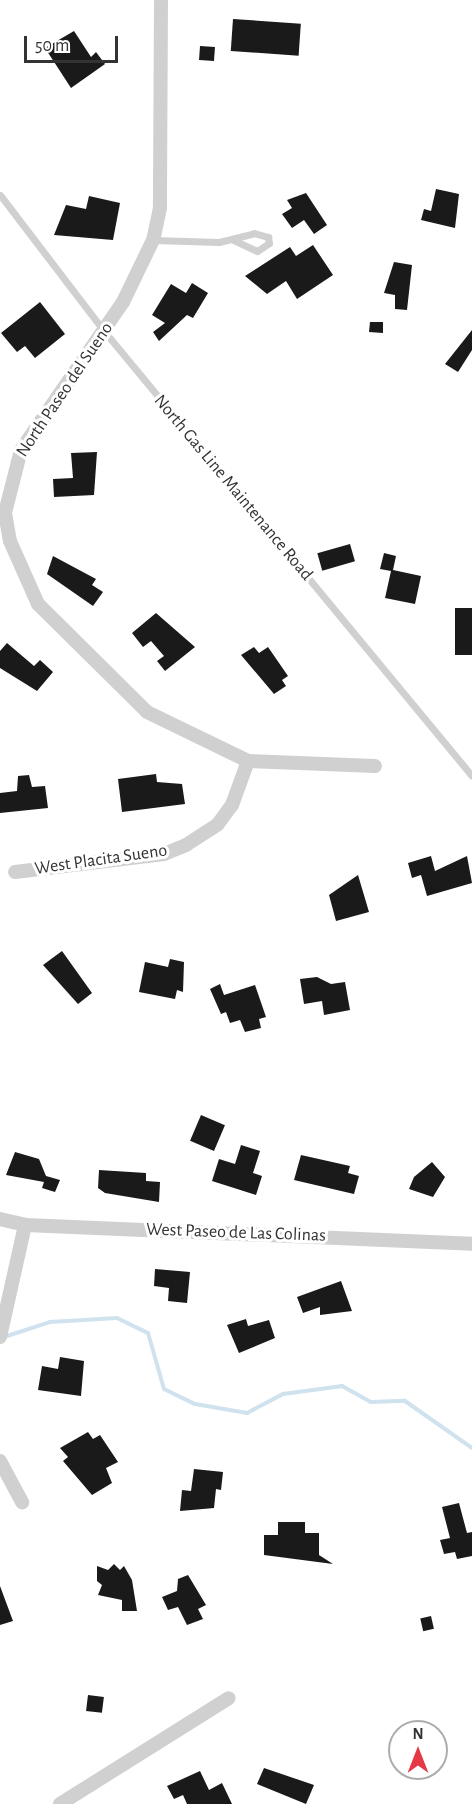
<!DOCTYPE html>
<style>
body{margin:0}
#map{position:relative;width:472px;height:1804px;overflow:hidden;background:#fff;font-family:"Alegreya Sans",sans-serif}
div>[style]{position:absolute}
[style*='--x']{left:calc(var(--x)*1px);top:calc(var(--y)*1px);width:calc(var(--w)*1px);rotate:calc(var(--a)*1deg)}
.stream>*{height:4px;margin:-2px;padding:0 2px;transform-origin:2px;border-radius:2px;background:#cfe2ee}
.building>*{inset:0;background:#1a1a1a;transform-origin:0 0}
.lane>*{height:7px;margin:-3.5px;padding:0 3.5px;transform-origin:3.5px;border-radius:3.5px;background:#d0d0d0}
.street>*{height:14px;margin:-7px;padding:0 7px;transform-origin:7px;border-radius:7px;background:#d0d0d0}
span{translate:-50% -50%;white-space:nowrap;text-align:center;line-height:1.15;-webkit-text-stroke:6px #fff;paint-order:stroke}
.street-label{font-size:18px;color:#333}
.north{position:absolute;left:388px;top:1720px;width:60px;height:60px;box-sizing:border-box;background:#fff;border:2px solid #adadad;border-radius:50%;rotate:0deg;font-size:16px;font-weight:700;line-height:24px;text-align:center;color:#333}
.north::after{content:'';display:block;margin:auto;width:21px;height:27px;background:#e63946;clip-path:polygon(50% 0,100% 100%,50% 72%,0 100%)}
.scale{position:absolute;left:24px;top:36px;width:94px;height:27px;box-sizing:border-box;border:3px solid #333;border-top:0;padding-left:8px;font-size:18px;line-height:21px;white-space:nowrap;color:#333;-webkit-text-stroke:4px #fff;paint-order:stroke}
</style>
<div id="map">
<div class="stream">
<div style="--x:4;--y:1337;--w:48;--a:-18.1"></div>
<div style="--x:50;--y:1322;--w:67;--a:-3.4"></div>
<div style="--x:117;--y:1318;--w:34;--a:26"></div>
<div style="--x:148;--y:1333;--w:58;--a:74.1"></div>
<div style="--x:164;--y:1389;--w:34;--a:26"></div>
<div style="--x:195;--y:1404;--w:53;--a:9.8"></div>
<div style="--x:247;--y:1413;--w:41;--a:-27.8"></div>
<div style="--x:283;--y:1394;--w:60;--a:-7.7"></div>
<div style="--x:342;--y:1386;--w:33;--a:29"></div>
<div style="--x:371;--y:1402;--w:34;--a:-2"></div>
<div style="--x:405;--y:1401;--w:82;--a:35"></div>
</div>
<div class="building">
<div style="left:233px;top:19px;width:68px;height:32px;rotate:4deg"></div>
<div style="clip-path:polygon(74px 31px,91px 57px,96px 52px,105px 64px,71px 88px,45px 48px)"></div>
<div style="left:200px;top:46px;width:15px;height:14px;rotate:4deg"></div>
<div style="clip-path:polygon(436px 189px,459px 194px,455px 228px,421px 220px,424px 209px,431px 211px)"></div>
<div style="clip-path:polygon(306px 193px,327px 225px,314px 234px,304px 220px,292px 228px,282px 214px,292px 208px,287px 200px)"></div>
<div style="clip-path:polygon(89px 196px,120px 203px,113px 240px,54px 235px,66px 205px,86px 209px)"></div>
<div style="clip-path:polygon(313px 245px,333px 275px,297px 299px,286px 281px,267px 294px,245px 276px,290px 247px,296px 256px)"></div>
<div style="clip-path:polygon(394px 262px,412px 265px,407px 310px,395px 309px,395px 295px,384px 293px)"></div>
<div style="clip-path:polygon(192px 283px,208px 293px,193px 318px,187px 315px,159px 341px,153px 332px,165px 323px,152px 315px,171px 284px,186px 293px)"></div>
<div style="clip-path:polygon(40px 302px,65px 334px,35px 358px,25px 346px,17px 352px,1px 333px)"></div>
<div style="clip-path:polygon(370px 322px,383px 322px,383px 333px,369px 332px)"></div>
<div style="clip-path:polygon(472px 330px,472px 350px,458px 372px,445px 364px)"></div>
<div style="clip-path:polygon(97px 452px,94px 495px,54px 497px,53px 479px,73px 478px,71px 453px)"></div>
<div style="left:350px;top:544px;width:18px;height:34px;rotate:74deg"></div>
<div style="clip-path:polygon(384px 553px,396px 556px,393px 570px,421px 576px,415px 604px,385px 598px,391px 571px,380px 569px)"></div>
<div style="clip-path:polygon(53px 556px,96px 579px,92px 585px,103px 592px,93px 606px,47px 574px)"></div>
<div style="left:455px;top:608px;width:17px;height:47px"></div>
<div style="clip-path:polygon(156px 613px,195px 647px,165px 671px,157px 661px,164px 656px,151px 641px,143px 647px,132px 633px)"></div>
<div style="clip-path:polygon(7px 643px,34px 666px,40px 660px,53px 672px,37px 691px,0 668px,0 651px)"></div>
<div style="clip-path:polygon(254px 647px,259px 653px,268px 647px,288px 676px,282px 680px,286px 686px,274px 694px,241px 655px)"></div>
<div style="clip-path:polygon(156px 774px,157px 782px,182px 784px,185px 804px,122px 812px,118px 779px)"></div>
<div style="clip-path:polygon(29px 775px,32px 787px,45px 786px,48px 808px,0 813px,0 793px,17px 791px,18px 776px)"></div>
<div style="clip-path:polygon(431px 856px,435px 871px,467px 856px,472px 883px,427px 896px,421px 875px,412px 878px,408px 863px)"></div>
<div style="clip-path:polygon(358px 875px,369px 912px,336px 921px,329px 895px)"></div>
<div style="clip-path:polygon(62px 951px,92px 993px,78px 1004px,43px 965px)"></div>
<div style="clip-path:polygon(170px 959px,184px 962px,183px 992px,177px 990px,175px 999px,139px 992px,145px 962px,168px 967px)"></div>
<div style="clip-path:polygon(317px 977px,331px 984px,345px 982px,350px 1010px,324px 1015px,322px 1001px,304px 1004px,300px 979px)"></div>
<div style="clip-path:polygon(220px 984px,224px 995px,255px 985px,266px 1017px,259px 1019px,261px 1028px,245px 1032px,240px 1020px,230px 1023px,226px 1012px,221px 1014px,210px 989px)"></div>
<div style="left:201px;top:1115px;width:26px;height:28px;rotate:23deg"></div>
<div style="clip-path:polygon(241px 1145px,260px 1151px,253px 1173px,262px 1176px,256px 1195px,212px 1181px,219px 1159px,235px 1164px)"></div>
<div style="clip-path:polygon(15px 1152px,39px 1159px,46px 1176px,60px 1180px,55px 1192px,42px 1188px,44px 1182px,6px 1175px)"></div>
<div style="clip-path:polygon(301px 1155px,350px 1166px,348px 1173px,359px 1176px,354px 1194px,294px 1180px)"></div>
<div style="clip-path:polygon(432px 1162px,445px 1177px,433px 1197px,409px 1189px,414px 1177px)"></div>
<div style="clip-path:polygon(99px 1170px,146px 1173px,146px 1181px,160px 1182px,159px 1202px,105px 1193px,98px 1188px)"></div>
<div style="clip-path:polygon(155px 1269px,190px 1272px,187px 1303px,168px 1301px,169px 1288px,154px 1286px)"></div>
<div style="clip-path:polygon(341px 1281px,352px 1311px,320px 1315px,320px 1307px,303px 1313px,297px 1297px)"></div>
<div style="clip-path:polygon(246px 1319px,248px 1326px,269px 1320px,275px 1338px,239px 1353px,227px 1325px)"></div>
<div style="clip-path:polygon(60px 1357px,84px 1361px,81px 1396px,38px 1390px,42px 1366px,58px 1369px)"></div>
<div style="clip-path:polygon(88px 1432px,93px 1439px,100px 1435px,118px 1462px,106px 1468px,112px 1483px,92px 1495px,63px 1461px,68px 1457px,60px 1448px)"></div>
<div style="clip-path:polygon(194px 1469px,223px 1472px,221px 1490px,216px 1489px,214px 1508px,180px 1511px,182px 1490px,191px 1491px)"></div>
<div style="clip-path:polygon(459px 1503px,467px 1533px,472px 1532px,472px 1556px,457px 1559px,455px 1552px,444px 1554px,440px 1540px,450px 1538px,442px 1507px)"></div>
<div style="clip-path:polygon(278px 1522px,305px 1522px,305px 1533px,319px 1533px,319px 1555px,333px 1564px,264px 1555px,264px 1535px,278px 1535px)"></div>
<div style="clip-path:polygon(114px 1564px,120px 1570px,124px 1566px,132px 1580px,137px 1611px,122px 1611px,122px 1600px,98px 1595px,102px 1585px,97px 1581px,97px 1566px,108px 1570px)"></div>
<div style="clip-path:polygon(188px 1575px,206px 1605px,198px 1609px,203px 1619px,187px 1625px,178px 1607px,168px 1610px,162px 1597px,177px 1591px,178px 1579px)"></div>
<div style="clip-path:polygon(0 1586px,13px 1621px,0 1625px)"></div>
<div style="left:431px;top:1616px;width:13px;height:11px;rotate:77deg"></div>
<div style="left:88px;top:1695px;width:16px;height:16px;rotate:7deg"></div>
<div style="clip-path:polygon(264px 1768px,314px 1785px,306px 1804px,257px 1784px)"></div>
<div style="clip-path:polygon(200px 1771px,209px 1790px,222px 1783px,232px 1804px,187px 1804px,183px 1795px,174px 1799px,167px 1786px)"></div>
</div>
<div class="lane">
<div style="--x:0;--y:195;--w:171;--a:52.6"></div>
<div style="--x:104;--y:331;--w:577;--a:50.41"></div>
<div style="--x:153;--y:240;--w:66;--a:1.7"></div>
<div style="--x:219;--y:242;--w:36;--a:-14"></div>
<div style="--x:254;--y:233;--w:15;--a:16"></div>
<div style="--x:268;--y:237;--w:6;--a:81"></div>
<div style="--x:269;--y:243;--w:14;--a:146"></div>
<div style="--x:257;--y:251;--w:26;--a:-155"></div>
</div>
<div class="street">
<div style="--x:161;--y:0;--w:208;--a:90.3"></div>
<div style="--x:160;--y:208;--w:33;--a:102"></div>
<div style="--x:153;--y:240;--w:69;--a:115.8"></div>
<div style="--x:123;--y:302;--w:180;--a:124.6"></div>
<div style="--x:21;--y:450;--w:65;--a:104.3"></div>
<div style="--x:5;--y:513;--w:28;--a:80"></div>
<div style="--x:10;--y:541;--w:69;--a:66"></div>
<div style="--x:38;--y:604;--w:153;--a:44.7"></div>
<div style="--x:147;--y:712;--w:112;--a:25.9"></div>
<div style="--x:248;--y:761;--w:127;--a:2.3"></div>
<div style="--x:15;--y:872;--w:150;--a:-6.9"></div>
<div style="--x:164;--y:854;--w:24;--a:-22"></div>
<div style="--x:186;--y:845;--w:38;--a:-33"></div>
<div style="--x:218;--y:824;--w:24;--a:-54"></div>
<div style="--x:232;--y:805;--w:47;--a:-70"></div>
<div style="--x:0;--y:1219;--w:26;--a:13"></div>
<div style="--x:25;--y:1225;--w:447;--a:2.4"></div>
<div style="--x:0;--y:1337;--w:115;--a:-77.4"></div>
<div style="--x:0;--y:1461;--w:47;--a:61.8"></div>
<div style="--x:60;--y:1804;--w:199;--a:-32.1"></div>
</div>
<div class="street-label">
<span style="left:65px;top:390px;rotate:-56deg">North Paseo del Sueno</span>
<span style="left:233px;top:488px;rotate:50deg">North Gas Line Maintenance Road</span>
<span style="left:101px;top:860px;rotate:-8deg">West Placita Sueno</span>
<span style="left:236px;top:1233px;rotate:2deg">West Paseo de Las Colinas</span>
</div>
<div class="north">N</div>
<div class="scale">50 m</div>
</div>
